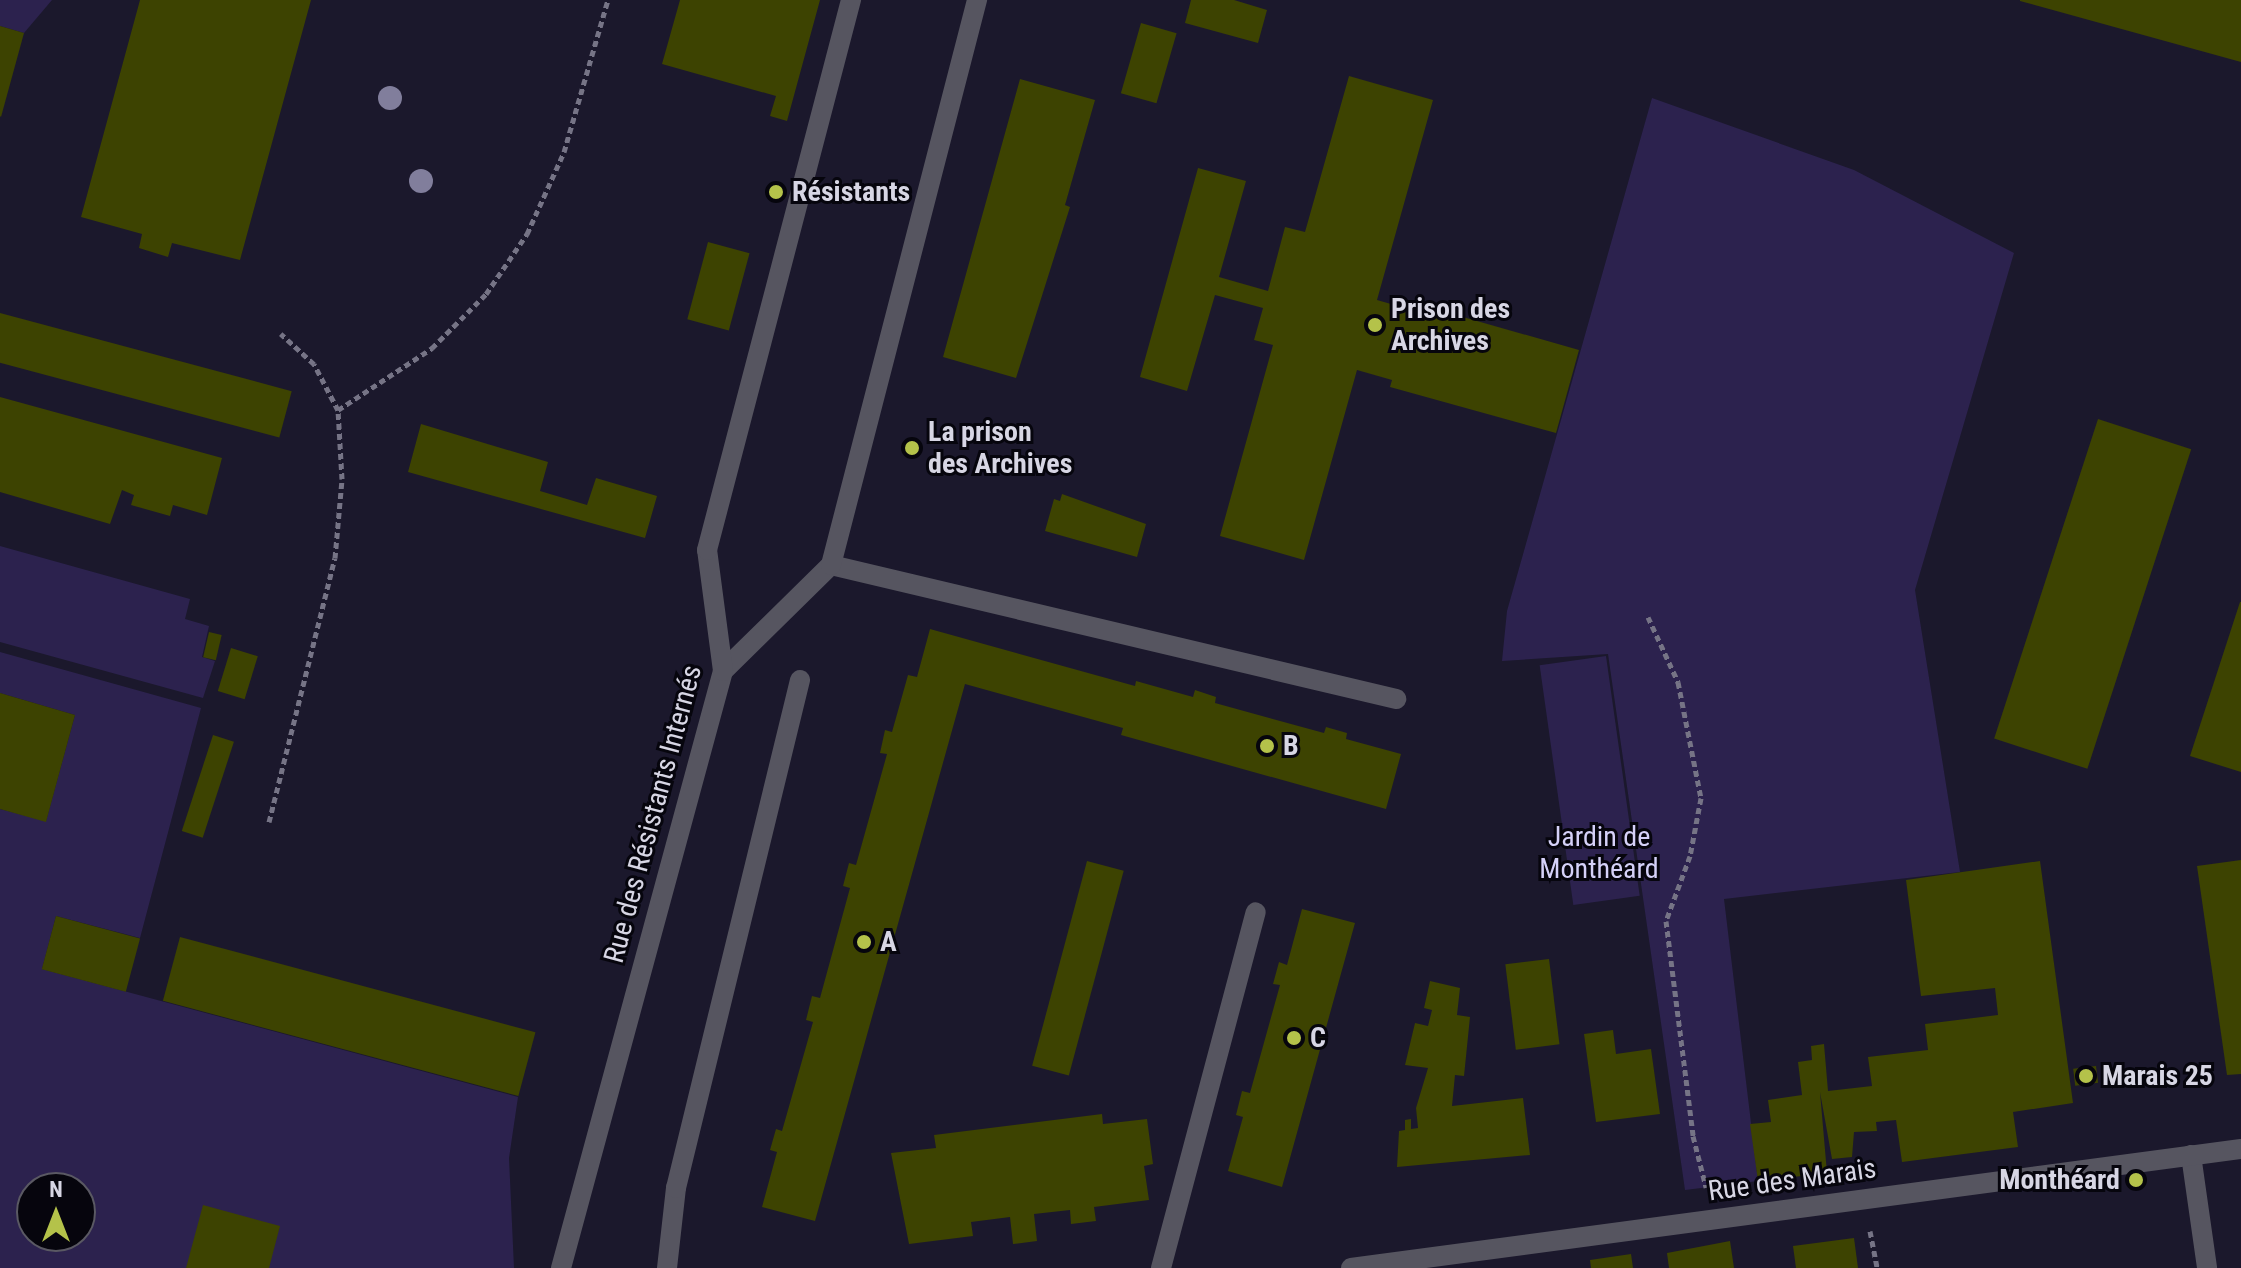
<!DOCTYPE html>
<meta charset="utf-8">
<style>
body{margin:0}
#map{position:relative;width:2241px;height:1268px;overflow:hidden;background:#1b182c;font-family:"Roboto Condensed",sans-serif}
div>[style]{position:absolute}
[style*='--x']{left:calc(var(--x)*1px);top:calc(var(--y)*1px);width:calc(var(--w)*1px);rotate:calc(var(--a)*1deg)}
.green>*{inset:0;background:#2c224e;transform-origin:0 0}
.building>*{inset:0;background:#3d4301;transform-origin:0 0}
.path>*{height:5px;margin-top:-2.5px;transform-origin:0;background:repeating-linear-gradient(90deg,#767486 0 6px,transparent 0 10px)}
.lane>*{height:20px;margin:-10px;padding:0 10px;transform-origin:10px;border-radius:10px;background:#565560}
.street>*{height:20px;margin:-10px;padding:0 10px;transform-origin:10px;border-radius:10px;background:#565560}
.trees>*{width:24px;height:24px;margin:-12px;border-radius:50%;background:#817e9c}
.dots>*{width:22px;height:22px;translate:-50% -50%;box-sizing:border-box;border:4px solid #06050d;border-radius:50%}
span{translate:-50% -50%;white-space:nowrap;text-align:center;line-height:1.15;-webkit-text-stroke:6px #06050d;paint-order:stroke}
.poi-label{font-size:28px;color:#d7d6e4;font-weight:700}
.left{translate:0 -50%;text-align:left}
.right{translate:-100% -50%;text-align:right}
.street-label{font-size:28px;color:#d7d6e4}
.park-label{font-size:28px;color:#d5d1f8}
.north{position:absolute;left:16px;top:1172px;width:80px;height:80px;box-sizing:border-box;background:#06050d;border:2px solid #5a5963;border-radius:50%;rotate:0deg;font-size:22px;font-weight:700;line-height:32px;text-align:center;color:#d7d6e4}
.north::after{content:'';display:block;margin:auto;width:28px;height:36px;background:#b4c24a;clip-path:polygon(50% 0,100% 100%,50% 72%,0 100%)}
</style>
<div id="map">
<div class="green">
<div style="clip-path:polygon(0 0,52px 0,24px 33px,0 26px)"></div>
<div style="clip-path:polygon(1652px 98px,1854px 170px,2014px 253px,1915px 590px,1960px 872px,1724px 899px,1758px 1181px,1685px 1190px,1608px 654px,1502px 661px,1507px 611px)"></div>
<div style="clip-path:polygon(0 546px,190px 599px,185px 619px,209px 626px,202px 657px,215px 661px,203px 698px,0 642px)"></div>
<div style="clip-path:polygon(evenodd,0 652px,201px 708px,140px 938px,56px 916px,42px 969px,518px 1097px,509px 1158px,514px 1268px,0 1268px,0 809px,46px 821px,75px 715px,0 693px,0 652px,32px 1188px,80px 1188px,80px 1236px,32px 1236px,32px 1188px)"></div>
<div style="left:1606px;top:656px;width:242px;height:67px;rotate:82deg"></div>
</div>
<div class="building">
<div style="clip-path:polygon(140px 0,311px 0,240px 260px,172px 243px,168px 257px,139px 248px,142px 234px,81px 217px)"></div>
<div style="clip-path:polygon(680px 0,820px 0,787px 121px,770px 116px,776px 96px,662px 64px)"></div>
<div style="clip-path:polygon(1191px 0,1234px 0,1267px 10px,1258px 43px,1185px 23px)"></div>
<div style="clip-path:polygon(2020px 0,2241px 0,2241px 62px,2020px 1px)"></div>
<div style="left:1141px;top:23px;width:37px;height:73px;rotate:16deg"></div>
<div style="clip-path:polygon(0 26px,24px 33px,1px 117px,0 116px)"></div>
<div style="clip-path:polygon(1349px 76px,1433px 100px,1377px 300px,1412px 310px,1414px 303px,1579px 350px,1556px 433px,1390px 387px,1392px 380px,1357px 370px,1304px 560px,1220px 536px,1273px 345px,1254px 340px,1263px 308px,1215px 295px,1187px 391px,1140px 377px,1198px 168px,1246px 181px,1219px 277px,1268px 291px,1285px 227px,1305px 232px)"></div>
<div style="clip-path:polygon(1020px 79px,1095px 100px,1065px 205px,1070px 207px,1016px 378px,943px 357px)"></div>
<div style="left:708px;top:242px;width:43px;height:80px;rotate:15deg"></div>
<div style="left:0;top:313px;width:302px;height:48px;rotate:15deg"></div>
<div style="clip-path:polygon(0 397px,222px 458px,207px 515px,173px 505px,170px 516px,131px 505px,134px 495px,122px 490px,110px 524px,0 492px)"></div>
<div style="left:2098px;top:419px;width:98px;height:336px;rotate:18deg"></div>
<div style="clip-path:polygon(421px 424px,548px 462px,540px 491px,587px 505px,596px 478px,657px 496px,645px 538px,408px 472px)"></div>
<div style="clip-path:polygon(1062px 494px,1146px 524px,1137px 557px,1045px 531px,1054px 499px,1060px 501px)"></div>
<div style="clip-path:polygon(2240px 602px,2241px 602px,2241px 772px,2190px 756px)"></div>
<div style="clip-path:polygon(930px 629px,1135px 686px,1136px 681px,1193px 697px,1195px 690px,1216px 697px,1215px 703px,1324px 733px,1326px 727px,1347px 733px,1346px 739px,1401px 754px,1386px 809px,1121px 735px,1123px 728px,965px 684px,815px 1221px,762px 1207px,777px 1152px,770px 1150px,776px 1129px,782px 1131px,813px 1022px,806px 1020px,812px 996px,820px 998px,850px 888px,843px 886px,849px 863px,856px 865px,887px 754px,880px 753px,885px 730px,892px 732px,908px 675px,917px 677px)"></div>
<div style="left:209px;top:632px;width:13px;height:26px;rotate:13deg"></div>
<div style="left:231px;top:648px;width:28px;height:45px;rotate:17deg"></div>
<div style="clip-path:polygon(0 693px,75px 715px,46px 822px,0 809px)"></div>
<div style="left:213px;top:735px;width:22px;height:101px;rotate:18deg"></div>
<div style="clip-path:polygon(2241px 860px,2241px 1074px,2227px 1075px,2197px 866px)"></div>
<div style="left:1087px;top:861px;width:38px;height:212px;rotate:15deg"></div>
<div style="clip-path:polygon(2040px 861px,2073px 1103px,2013px 1112px,2018px 1147px,1902px 1162px,1896px 1120px,1876px 1122px,1877px 1131px,1854px 1132px,1852px 1157px,1832px 1159px,1820px 1092px,1827px 1173px,1758px 1181px,1750px 1124px,1771px 1122px,1768px 1100px,1802px 1095px,1798px 1062px,1812px 1060px,1811px 1046px,1824px 1044px,1828px 1091px,1872px 1086px,1868px 1057px,1928px 1050px,1925px 1024px,1998px 1015px,1995px 988px,1921px 996px,1906px 880px)"></div>
<div style="clip-path:polygon(1302px 909px,1355px 923px,1282px 1187px,1228px 1171px,1243px 1117px,1236px 1115px,1242px 1091px,1250px 1093px,1280px 985px,1273px 984px,1279px 962px,1287px 965px)"></div>
<div style="left:56px;top:916px;width:87px;height:55px;rotate:15deg"></div>
<div style="left:180px;top:937px;width:368px;height:66px;rotate:15deg"></div>
<div style="left:1549px;top:959px;width:86px;height:44px;rotate:83deg"></div>
<div style="clip-path:polygon(1430px 981px,1460px 988px,1457px 1015px,1470px 1017px,1464px 1076px,1455px 1075px,1452px 1106px,1523px 1098px,1530px 1155px,1397px 1167px,1399px 1131px,1405px 1130px,1405px 1120px,1411px 1119px,1411px 1129px,1418px 1128px,1416px 1108px,1428px 1068px,1405px 1065px,1415px 1023px,1428px 1026px,1432px 1010px,1424px 1008px)"></div>
<div style="clip-path:polygon(1613px 1030px,1616px 1054px,1651px 1049px,1660px 1114px,1596px 1122px,1584px 1034px)"></div>
<div style="left:2096px;top:1066px;width:17px;height:23px;rotate:83deg"></div>
<div style="clip-path:polygon(1102px 1114px,1103px 1124px,1147px 1119px,1153px 1164px,1144px 1166px,1149px 1200px,1094px 1207px,1096px 1221px,1071px 1224px,1070px 1210px,1034px 1214px,1037px 1241px,1013px 1244px,1010px 1217px,971px 1222px,973px 1236px,909px 1244px,891px 1153px,936px 1148px,934px 1135px)"></div>
<div style="clip-path:polygon(203px 1205px,280px 1226px,269px 1268px,186px 1268px)"></div>
<div style="clip-path:polygon(1854px 1238px,1858px 1268px,1796px 1268px,1793px 1246px)"></div>
<div style="clip-path:polygon(1730px 1241px,1734px 1268px,1669px 1268px,1667px 1253px)"></div>
<div style="clip-path:polygon(1631px 1254px,1633px 1268px,1591px 1268px,1590px 1260px)"></div>
</div>
<div class="path">
<div style="--x:338;--y:410;--w:113;--a:-33.4"></div>
<div style="--x:432;--y:348;--w:76;--a:-45"></div>
<div style="--x:486;--y:294;--w:73;--a:-55.7"></div>
<div style="--x:527;--y:234;--w:90;--a:-65.7"></div>
<div style="--x:564;--y:152;--w:158;--a:-73.9"></div>
<div style="--x:1648;--y:617;--w:72;--a:65.2"></div>
<div style="--x:1678;--y:682;--w:118;--a:78.8"></div>
<div style="--x:1701;--y:798;--w:59;--a:100.7"></div>
<div style="--x:1690;--y:856;--w:69;--a:110.3"></div>
<div style="--x:1666;--y:921;--w:217;--a:82.8"></div>
<div style="--x:1693;--y:1136;--w:53;--a:75.7"></div>
<div style="--x:269;--y:822;--w:272;--a:-76"></div>
<div style="--x:335;--y:558;--w:79;--a:-84.9"></div>
<div style="--x:342;--y:479;--w:69;--a:-93.3"></div>
<div style="--x:338;--y:410;--w:52;--a:-117.6"></div>
<div style="--x:314;--y:364;--w:45;--a:-137.7"></div>
<div style="--x:1870;--y:1231;--w:38;--a:79"></div>
</div>
<div class="lane">
<div style="--x:831;--y:565;--w:581;--a:13.34"></div>
<div style="--x:723;--y:671;--w:151;--a:-44.5"></div>
<div style="--x:831;--y:565;--w:584;--a:-75.51"></div>
<div style="--x:667;--y:1268;--w:81;--a:-83.6"></div>
<div style="--x:676;--y:1188;--w:523;--a:-76.28"></div>
<div style="--x:1161;--y:1268;--w:368;--a:-75.1"></div>
</div>
<div class="street">
<div style="--x:2191;--y:1155;--w:114;--a:81.9"></div>
<div style="--x:561;--y:1268;--w:619;--a:-74.82"></div>
<div style="--x:723;--y:671;--w:122;--a:-97.5"></div>
<div style="--x:707;--y:550;--w:569;--a:-75.33"></div>
<div style="--x:1351;--y:1268;--w:898;--a:-7.62"></div>
</div>
<div class="trees">
<div style="left:390px;top:98px"></div>
<div style="left:421px;top:181px"></div>
</div>
<div class="dots">
<div style="left:776px;top:192px;background:#b4c24a"></div>
<div style="left:1375px;top:325px;background:#b4c24a"></div>
<div style="left:912px;top:448px;background:#b4c24a"></div>
<div style="left:1267px;top:746px;background:#b4c24a"></div>
<div style="left:864px;top:942px;background:#b4c24a"></div>
<div style="left:1294px;top:1038px;background:#b4c24a"></div>
<div style="left:2086px;top:1076px;background:#b4c24a"></div>
<div style="left:2136px;top:1180px;background:#b4c24a"></div>
</div>
<div class="poi-label">
<span class="left" style="left:792px;top:192px">Résistants</span>
<span class="left" style="left:1391px;top:325px">Prison des<br>Archives</span>
<span class="left" style="left:928px;top:448px">La prison<br>des Archives</span>
<span class="left" style="left:1283px;top:746px">B</span>
<span class="left" style="left:880px;top:942px">A</span>
<span class="left" style="left:1310px;top:1038px">C</span>
<span class="left" style="left:2102px;top:1076px">Marais 25</span>
<span class="right" style="left:2120px;top:1180px">Monthéard</span>
</div>
<div class="street-label">
<span style="left:653px;top:814px;rotate:-75deg">Rue des Résistants Internés</span>
<span style="left:1792px;top:1180px;rotate:-8deg">Rue des Marais</span>
</div>
<div class="park-label">
<span style="left:1599px;top:853px">Jardin de<br>Monthéard</span>
</div>
<div class="north">N</div>
</div>
